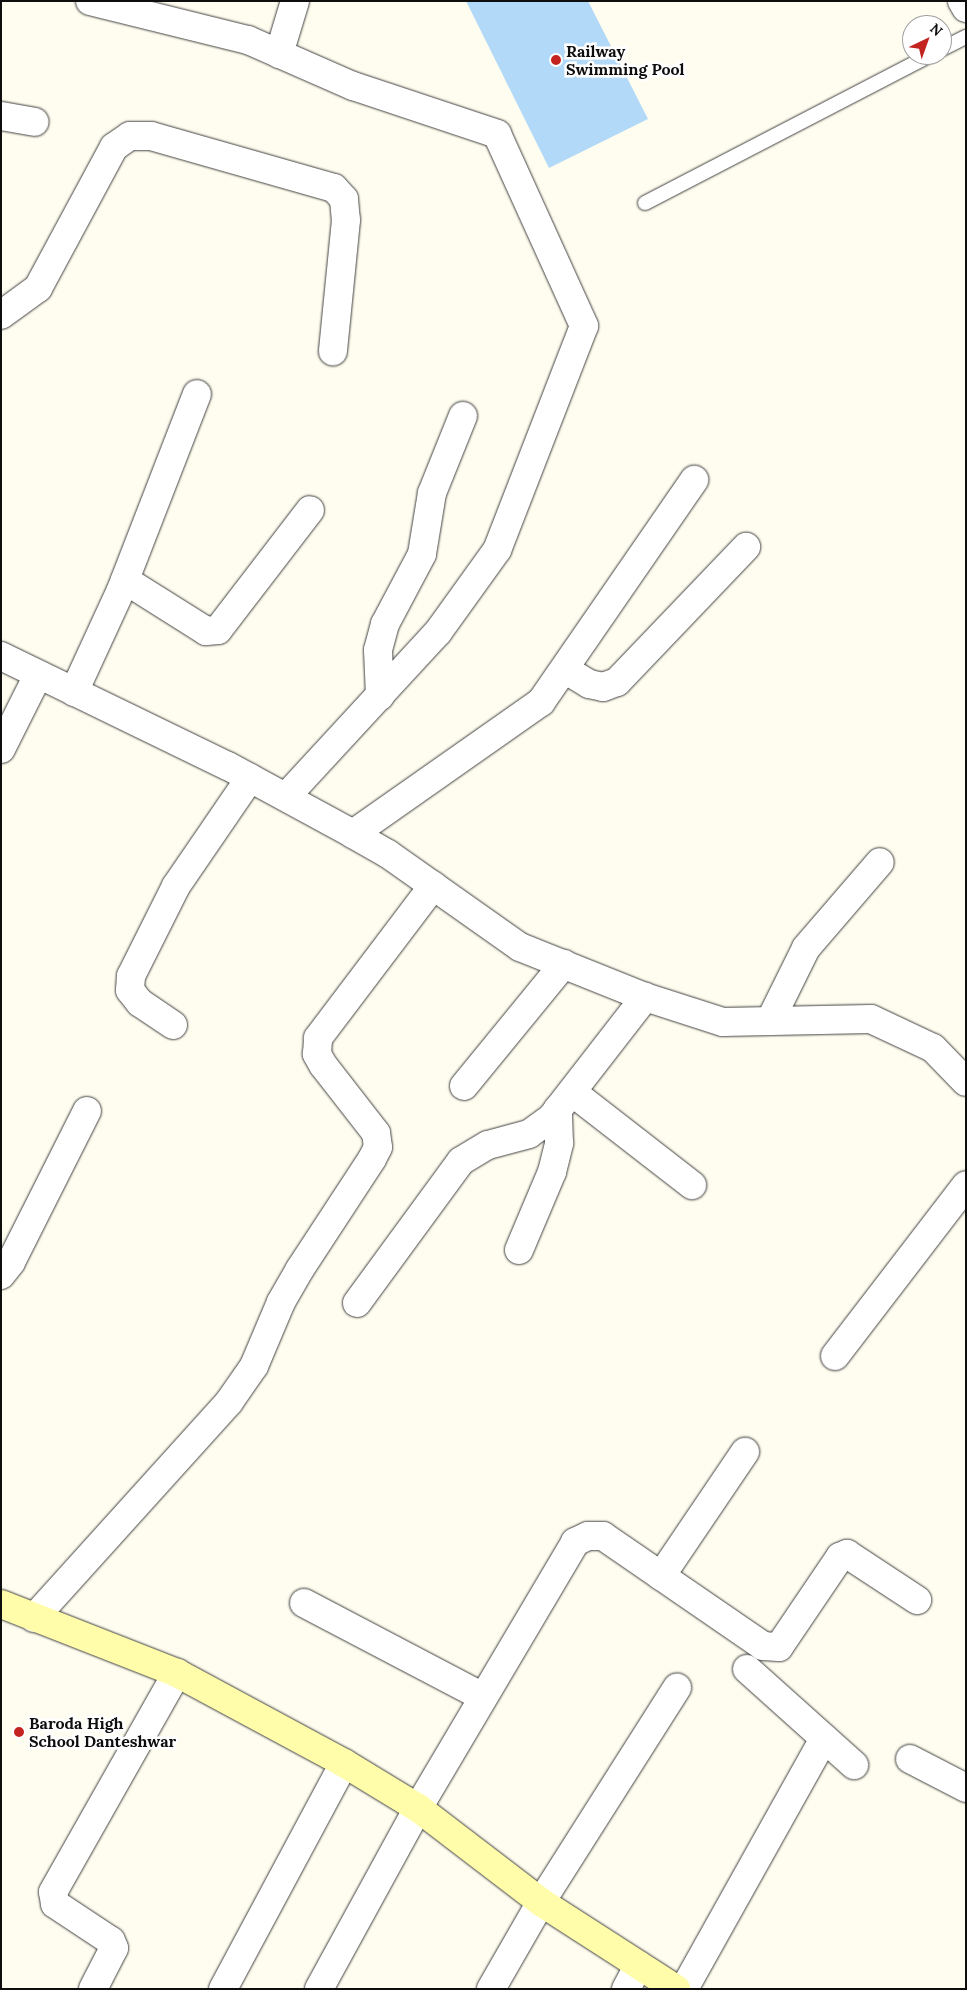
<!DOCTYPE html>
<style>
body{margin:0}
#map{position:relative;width:967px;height:1990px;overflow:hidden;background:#fffdef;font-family:Lora,serif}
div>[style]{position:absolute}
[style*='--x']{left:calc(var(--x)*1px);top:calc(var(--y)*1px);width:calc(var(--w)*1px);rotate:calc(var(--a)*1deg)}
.water>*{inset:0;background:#b2d9f8}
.roads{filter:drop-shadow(0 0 1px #414141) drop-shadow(0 0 1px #414141)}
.lane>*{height:14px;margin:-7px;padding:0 7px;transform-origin:7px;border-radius:7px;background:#fff}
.street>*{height:28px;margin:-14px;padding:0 14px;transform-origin:14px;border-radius:14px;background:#fff}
.secondary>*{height:28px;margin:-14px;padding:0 14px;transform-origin:14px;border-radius:14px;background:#fffcaa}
.dots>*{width:14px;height:14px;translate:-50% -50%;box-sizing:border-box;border:2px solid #fff;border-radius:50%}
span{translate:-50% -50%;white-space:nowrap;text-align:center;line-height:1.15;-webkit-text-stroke:5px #fff;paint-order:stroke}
.poi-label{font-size:16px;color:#0e0e0e;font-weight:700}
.left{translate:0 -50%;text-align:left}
.frame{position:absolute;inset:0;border:2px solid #0e0e0e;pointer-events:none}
.north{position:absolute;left:902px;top:15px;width:50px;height:50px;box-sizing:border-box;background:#fff;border:1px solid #9f9f9f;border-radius:50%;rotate:42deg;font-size:14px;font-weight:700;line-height:20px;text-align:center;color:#0e0e0e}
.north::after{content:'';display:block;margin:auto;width:18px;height:22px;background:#c42420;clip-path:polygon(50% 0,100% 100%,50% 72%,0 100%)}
</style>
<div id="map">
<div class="water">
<div style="clip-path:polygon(466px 1px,588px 1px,648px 119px,549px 168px)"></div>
</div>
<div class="roads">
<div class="lane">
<div style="--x:942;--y:49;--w:27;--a:-27"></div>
<div style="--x:645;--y:203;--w:321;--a:-27.4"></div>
</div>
<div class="street">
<div style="--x:90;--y:1;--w:163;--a:13.9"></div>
<div style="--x:248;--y:40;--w:115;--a:23.7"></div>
<div style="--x:353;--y:86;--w:152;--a:18.4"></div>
<div style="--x:497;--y:134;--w:211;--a:65.6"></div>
<div style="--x:584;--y:326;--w:240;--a:111.2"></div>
<div style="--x:497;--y:550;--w:101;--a:125.7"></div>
<div style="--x:438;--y:632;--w:224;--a:132.7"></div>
<div style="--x:962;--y:1;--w:8;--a:60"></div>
<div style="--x:279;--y:54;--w:55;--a:-73.2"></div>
<div style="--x:1;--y:116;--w:34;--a:10"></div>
<div style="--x:1;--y:315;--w:46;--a:-36.1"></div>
<div style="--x:38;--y:288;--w:160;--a:-61.7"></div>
<div style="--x:114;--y:147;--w:19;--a:-35"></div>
<div style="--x:130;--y:136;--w:21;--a:0"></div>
<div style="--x:151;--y:136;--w:190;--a:15.9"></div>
<div style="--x:334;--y:188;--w:15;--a:48"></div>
<div style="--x:344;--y:199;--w:21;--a:85"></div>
<div style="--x:346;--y:220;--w:132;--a:95.7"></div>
<div style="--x:125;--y:580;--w:96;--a:32.2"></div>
<div style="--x:206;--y:631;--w:12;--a:-5"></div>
<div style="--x:218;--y:630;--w:151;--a:-52.5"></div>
<div style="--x:1;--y:656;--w:252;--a:25.9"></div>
<div style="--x:228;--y:766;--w:142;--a:28.5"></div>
<div style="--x:353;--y:834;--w:40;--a:29.7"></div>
<div style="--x:388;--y:854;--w:161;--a:35.2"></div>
<div style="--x:520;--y:947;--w:135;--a:21.8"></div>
<div style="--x:645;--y:997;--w:82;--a:17.8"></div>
<div style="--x:723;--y:1022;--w:148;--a:-1.2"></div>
<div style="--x:871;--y:1019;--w:68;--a:25.1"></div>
<div style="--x:933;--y:1048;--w:47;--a:45.9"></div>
<div style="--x:566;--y:670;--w:27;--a:31"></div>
<div style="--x:589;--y:684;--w:14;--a:12"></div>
<div style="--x:603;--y:687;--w:15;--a:-20"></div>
<div style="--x:617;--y:682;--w:187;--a:-46.3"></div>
<div style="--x:74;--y:692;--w:112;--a:-65.3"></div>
<div style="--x:121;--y:590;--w:210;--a:-68.8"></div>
<div style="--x:380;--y:696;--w:46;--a:-92.5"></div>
<div style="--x:378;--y:650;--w:27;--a:-75"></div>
<div style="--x:385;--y:624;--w:79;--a:-62.1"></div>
<div style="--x:422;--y:554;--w:62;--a:-80.7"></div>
<div style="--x:432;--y:493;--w:83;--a:-68.1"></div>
<div style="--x:1;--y:749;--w:83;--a:-63.4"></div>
<div style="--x:353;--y:834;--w:230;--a:-35.1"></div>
<div style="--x:541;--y:702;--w:270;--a:-55.4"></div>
<div style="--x:770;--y:1021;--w:81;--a:-63.7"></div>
<div style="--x:806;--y:948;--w:113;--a:-49.3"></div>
<div style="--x:173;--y:1025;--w:40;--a:-146"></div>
<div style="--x:140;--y:1003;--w:16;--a:-128"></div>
<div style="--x:130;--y:990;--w:14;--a:-86"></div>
<div style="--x:131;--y:976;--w:101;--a:-63.4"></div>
<div style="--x:176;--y:886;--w:131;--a:-55.6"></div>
<div style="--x:464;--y:1086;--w:158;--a:-50.7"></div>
<div style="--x:572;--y:1092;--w:152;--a:37.8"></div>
<div style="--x:519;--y:1250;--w:85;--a:-67.1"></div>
<div style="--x:552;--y:1172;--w:30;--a:-76"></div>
<div style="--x:559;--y:1143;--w:34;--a:-92"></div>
<div style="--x:1;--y:1275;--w:16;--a:-52"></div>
<div style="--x:11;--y:1262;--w:169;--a:-63.3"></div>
<div style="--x:357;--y:1303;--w:176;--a:-53.8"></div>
<div style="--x:461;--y:1161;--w:31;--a:-31"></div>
<div style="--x:488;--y:1145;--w:42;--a:-15"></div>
<div style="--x:529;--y:1134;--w:29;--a:-36"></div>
<div style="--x:552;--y:1117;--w:152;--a:-52.2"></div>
<div style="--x:835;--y:1356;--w:215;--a:-52.5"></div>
<div style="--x:661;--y:1576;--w:150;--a:-55.9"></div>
<div style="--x:304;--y:1603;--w:202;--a:27.7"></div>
<div style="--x:34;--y:1618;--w:291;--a:-47.9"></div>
<div style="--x:229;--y:1402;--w:44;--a:-55.2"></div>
<div style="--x:254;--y:1366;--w:69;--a:-67.1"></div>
<div style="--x:281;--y:1302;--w:38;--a:-60"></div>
<div style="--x:300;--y:1269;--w:131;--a:-56.8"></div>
<div style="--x:372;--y:1159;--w:13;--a:-63"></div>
<div style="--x:378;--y:1147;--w:14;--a:-98"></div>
<div style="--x:376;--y:1133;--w:86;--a:-127.9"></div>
<div style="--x:323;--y:1065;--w:13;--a:-119"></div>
<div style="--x:317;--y:1054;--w:16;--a:-86"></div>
<div style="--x:318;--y:1038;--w:191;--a:-52.9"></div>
<div style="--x:747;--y:1669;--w:144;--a:41.9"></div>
<div style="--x:910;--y:1759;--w:63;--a:27.4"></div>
<div style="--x:93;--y:1989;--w:46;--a:-62.9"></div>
<div style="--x:114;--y:1948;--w:8;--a:-113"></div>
<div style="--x:111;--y:1941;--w:67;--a:-146.5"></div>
<div style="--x:55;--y:1904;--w:12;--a:-99"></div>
<div style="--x:53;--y:1892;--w:252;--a:-60.5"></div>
<div style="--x:223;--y:1989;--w:256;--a:-61.8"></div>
<div style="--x:319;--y:1989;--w:206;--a:-61.3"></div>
<div style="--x:418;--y:1808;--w:309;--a:-59.4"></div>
<div style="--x:575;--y:1542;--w:14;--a:-25"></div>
<div style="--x:588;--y:1536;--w:15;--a:0"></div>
<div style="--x:603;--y:1536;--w:194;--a:34.5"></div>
<div style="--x:763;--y:1646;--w:16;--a:4"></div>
<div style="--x:779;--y:1647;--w:109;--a:-55.9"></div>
<div style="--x:840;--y:1557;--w:8;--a:-23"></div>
<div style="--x:847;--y:1554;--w:84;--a:33.3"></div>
<div style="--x:491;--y:1989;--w:100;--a:-60.1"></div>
<div style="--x:541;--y:1902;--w:254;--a:-57.6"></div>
<div style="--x:626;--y:1989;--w:27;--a:-62"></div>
<div style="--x:684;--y:1989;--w:287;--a:-60.8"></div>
</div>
<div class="secondary">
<div style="--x:1;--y:1604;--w:189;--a:21.4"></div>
<div style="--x:177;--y:1673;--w:190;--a:28.3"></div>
<div style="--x:344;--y:1763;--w:87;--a:31.3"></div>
<div style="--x:418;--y:1808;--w:155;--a:37.4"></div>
<div style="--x:541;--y:1902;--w:161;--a:32.8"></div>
</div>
</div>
<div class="dots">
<div style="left:556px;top:60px;background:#c42420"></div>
<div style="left:19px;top:1732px;background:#c42420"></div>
</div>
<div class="poi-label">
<span class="left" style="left:566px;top:60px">Railway<br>Swimming Pool</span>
<span class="left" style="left:29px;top:1732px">Baroda High<br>School Danteshwar</span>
</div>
<div class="frame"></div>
<div class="north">N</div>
</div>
